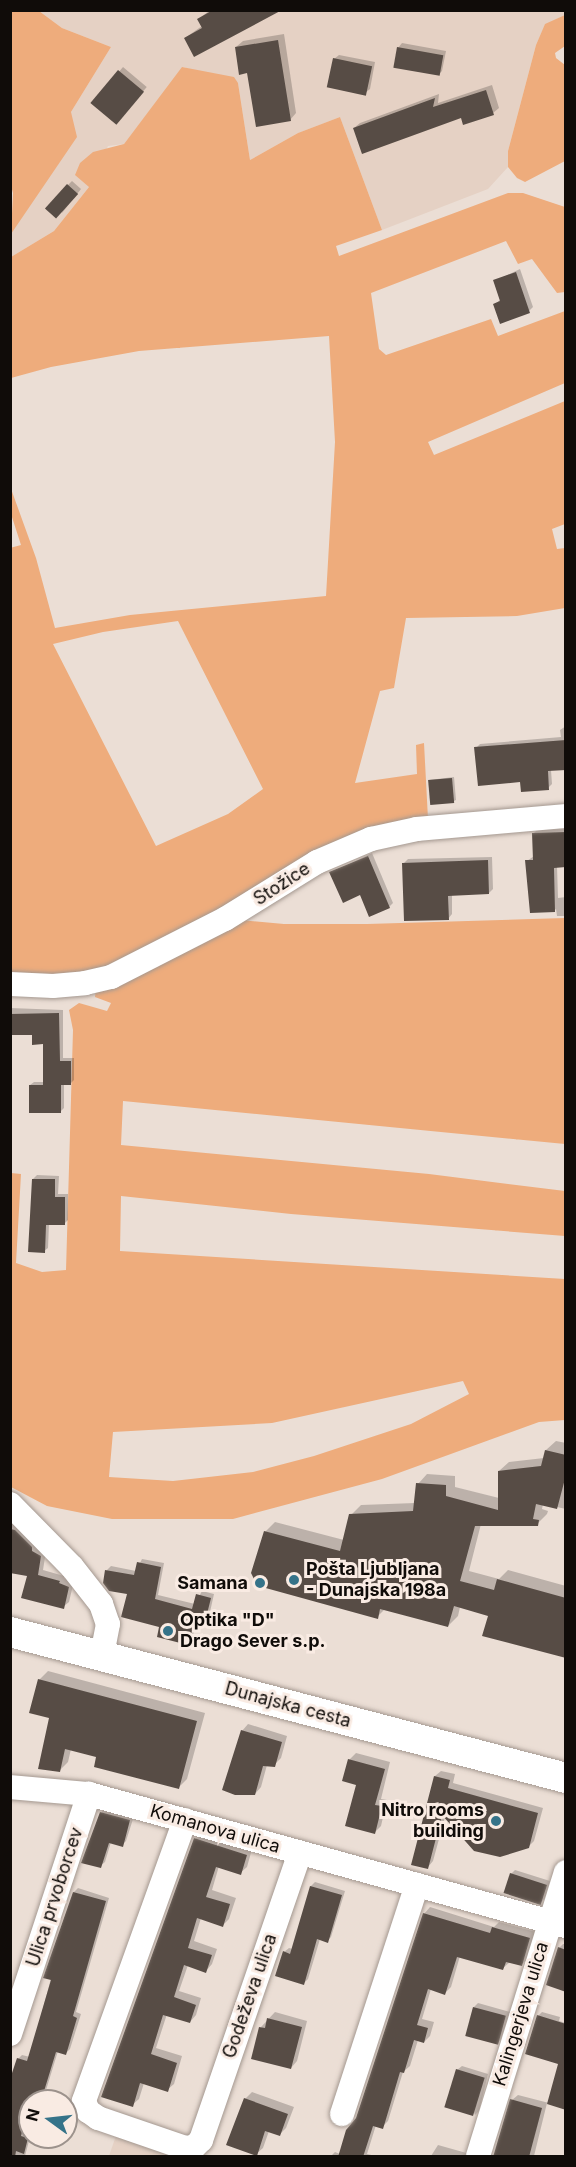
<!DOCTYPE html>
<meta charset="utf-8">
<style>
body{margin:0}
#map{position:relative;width:576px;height:2167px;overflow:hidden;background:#ebded5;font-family:Inter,sans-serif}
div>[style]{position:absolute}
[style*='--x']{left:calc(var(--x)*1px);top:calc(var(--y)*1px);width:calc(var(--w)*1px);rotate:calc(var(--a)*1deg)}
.built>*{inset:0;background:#e5d1c4}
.green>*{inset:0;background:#eeac7c}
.shadow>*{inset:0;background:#0003;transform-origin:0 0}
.building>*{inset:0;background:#574c45;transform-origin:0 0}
.roads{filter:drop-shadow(0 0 2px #a49890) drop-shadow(0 0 2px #a49890)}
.minor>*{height:24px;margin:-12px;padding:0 12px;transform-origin:12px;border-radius:12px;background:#fff}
.major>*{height:30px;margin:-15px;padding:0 15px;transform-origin:15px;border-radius:15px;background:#fff}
.dots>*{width:16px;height:16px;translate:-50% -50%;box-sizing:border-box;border:3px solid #f9ebe3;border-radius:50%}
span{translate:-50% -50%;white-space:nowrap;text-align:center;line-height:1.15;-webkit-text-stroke:6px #f9ebe3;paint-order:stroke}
.street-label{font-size:18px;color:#100c09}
.poi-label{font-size:18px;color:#100c09;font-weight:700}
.left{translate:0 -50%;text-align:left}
.right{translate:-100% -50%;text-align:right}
.frame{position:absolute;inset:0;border:12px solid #100c09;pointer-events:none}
.north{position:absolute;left:18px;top:2089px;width:60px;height:60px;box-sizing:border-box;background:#f9ebe3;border:2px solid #9c928c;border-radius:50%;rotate:285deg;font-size:16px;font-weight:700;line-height:24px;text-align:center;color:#100c09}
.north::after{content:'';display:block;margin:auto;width:21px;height:27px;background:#357389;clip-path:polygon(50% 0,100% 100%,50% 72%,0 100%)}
</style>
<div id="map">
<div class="built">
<div style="clip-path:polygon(39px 11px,565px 11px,565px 15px,545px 25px,536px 45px,508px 151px,508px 167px,488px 189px,382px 230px,340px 117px,298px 133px,250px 160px,238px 83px,183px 67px,124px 144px,108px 146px,89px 187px,54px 231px,11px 257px,11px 234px,71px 112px,111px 47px,62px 28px)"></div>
<div style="clip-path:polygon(118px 2130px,195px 2156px,109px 2156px)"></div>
</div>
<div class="green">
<div style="clip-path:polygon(11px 10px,39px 11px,62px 28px,111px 47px,71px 112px,77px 137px,11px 234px,13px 193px,10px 182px)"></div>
<div style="clip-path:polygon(565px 15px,565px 46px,555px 53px,556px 58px,565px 65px,565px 161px,525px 182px,517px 178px,508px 167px,508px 151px,536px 45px,545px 24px)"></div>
<div style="clip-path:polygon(evenodd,182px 67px,234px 77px,238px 83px,250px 160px,298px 133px,340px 117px,382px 230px,336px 246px,339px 256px,508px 193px,523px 193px,565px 207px,565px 292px,557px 293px,532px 259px,518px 264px,506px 241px,371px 293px,379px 349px,386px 355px,491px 319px,498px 336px,565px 311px,565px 383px,428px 442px,434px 455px,565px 401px,565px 524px,552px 529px,557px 549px,565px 548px,565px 608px,517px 616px,406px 618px,394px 688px,380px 691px,355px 783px,417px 774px,416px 745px,424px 743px,428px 819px,265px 891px,90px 974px,11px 975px,10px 548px,21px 545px,11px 514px,10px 486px,36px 558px,55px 628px,130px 615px,326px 596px,335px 442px,329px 336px,139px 351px,51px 367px,11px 378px,11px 257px,54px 231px,89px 187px,75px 175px,80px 163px,93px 152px,124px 144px,182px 67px,178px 621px,263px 789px,228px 814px,156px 846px,53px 644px,103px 632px,178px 621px)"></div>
<div style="clip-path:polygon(evenodd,565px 918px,565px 1144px,123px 1101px,121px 1145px,429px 1174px,565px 1191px,565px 1236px,291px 1214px,121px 1196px,120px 1251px,565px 1279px,565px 1420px,539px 1422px,382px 1479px,233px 1519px,112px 1519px,47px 1506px,11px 1487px,11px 1173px,21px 1174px,16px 1263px,42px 1272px,66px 1270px,73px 1030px,69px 1010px,79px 1003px,107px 1011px,111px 1003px,95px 997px,96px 989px,240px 920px,284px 924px,367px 924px,565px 918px,463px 1381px,469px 1394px,411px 1424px,314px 1456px,253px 1472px,173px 1481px,109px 1477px,113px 1432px,272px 1423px,463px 1381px)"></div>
</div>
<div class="shadow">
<div style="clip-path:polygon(210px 10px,278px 10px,185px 38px,202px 26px,199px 19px)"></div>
<div style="clip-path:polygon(284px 34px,296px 113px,290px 120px,248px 72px,236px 47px,243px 41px)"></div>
<div style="clip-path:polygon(402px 43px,446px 51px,442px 71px,438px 75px,398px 48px)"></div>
<div style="clip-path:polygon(339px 55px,375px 62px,370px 89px,365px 93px,334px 59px)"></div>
<div style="left:123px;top:67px;width:31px;height:48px;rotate:40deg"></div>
<div style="clip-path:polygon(492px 85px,499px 108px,493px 113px,354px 128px,360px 123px,439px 94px,438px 103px)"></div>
<div style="clip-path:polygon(72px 181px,81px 189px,62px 213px,68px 185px)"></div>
<div style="clip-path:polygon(520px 269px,533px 307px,529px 311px,495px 304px,501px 299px,495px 281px)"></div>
<div style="clip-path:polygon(566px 726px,566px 769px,551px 770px,552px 784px,548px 788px,521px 780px,476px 748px,480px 744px,561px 737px,560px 730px)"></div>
<div style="clip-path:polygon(454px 777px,456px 800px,454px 801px,429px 780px)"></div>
<div style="clip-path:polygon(566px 829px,566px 866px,557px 866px,558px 898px,566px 897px,566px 916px,557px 916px,556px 909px,554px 911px,527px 861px,534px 856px,533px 834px,537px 830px)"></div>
<div style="clip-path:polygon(372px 853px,393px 903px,389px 907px,331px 873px)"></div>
<div style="clip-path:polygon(492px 857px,493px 889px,489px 893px,452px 895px,452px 914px,448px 919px,404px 863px,408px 859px)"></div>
<div style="clip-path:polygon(10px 1008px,63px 1010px,63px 1058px,74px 1058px,74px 1080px,70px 1084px,64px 1084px,64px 1108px,60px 1112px,30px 1085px,34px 1082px,45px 1082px,45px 1043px,33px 1033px,10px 1033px)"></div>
<div style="clip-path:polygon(37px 1175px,59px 1176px,58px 1194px,68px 1194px,68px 1220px,64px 1224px,49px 1224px,48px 1248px,44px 1251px,33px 1179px)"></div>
<div style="clip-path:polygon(556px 1441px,566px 1443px,566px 1509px,543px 1504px,542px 1509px,548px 1511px,547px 1514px,537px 1524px,481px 1524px,469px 1571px,499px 1579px,508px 1570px,566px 1586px,566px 1656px,490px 1615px,460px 1607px,458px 1616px,448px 1626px,385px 1609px,377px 1617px,265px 1532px,275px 1522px,344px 1540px,351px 1515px,361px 1505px,415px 1503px,418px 1484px,427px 1474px,455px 1476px,455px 1487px,499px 1498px,499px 1471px,509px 1462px,544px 1458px,546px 1450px)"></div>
<div style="clip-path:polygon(10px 1516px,46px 1551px,43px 1570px,64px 1576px,64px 1578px,74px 1581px,69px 1602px,63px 1607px,29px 1575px,10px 1572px)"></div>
<div style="clip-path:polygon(142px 1559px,164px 1563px,158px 1595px,195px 1604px,202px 1591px,214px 1594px,208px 1621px,203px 1625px,196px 1623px,192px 1639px,188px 1643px,161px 1626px,129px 1593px,104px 1583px,107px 1570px,111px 1566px,136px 1571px)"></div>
<div style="clip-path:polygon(48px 1671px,205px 1713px,187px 1779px,178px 1788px,98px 1756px,71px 1749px,68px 1762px,59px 1771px,51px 1717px,39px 1680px)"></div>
<div style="clip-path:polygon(248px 1724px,287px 1736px,281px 1758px,274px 1765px,267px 1765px,261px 1787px,255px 1794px,242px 1731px)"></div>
<div style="clip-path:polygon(356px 1753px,390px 1762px,381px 1799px,387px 1800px,381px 1826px,374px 1833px,349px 1760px)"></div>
<div style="clip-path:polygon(441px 1771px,455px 1774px,453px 1783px,543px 1808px,534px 1841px,528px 1847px,445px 1817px,433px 1861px,428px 1867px,435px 1776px)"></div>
<div style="clip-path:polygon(105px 1808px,134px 1816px,126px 1841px,122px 1845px,111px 1842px,105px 1862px,100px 1866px,101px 1813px)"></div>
<div style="clip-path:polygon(201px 1833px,252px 1849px,247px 1867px,240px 1873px,219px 1866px,212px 1890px,236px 1898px,229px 1919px,223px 1925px,201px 1918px,194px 1941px,217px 1949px,212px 1964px,206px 1971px,188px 1965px,179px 1991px,201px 1998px,196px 2015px,190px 2022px,167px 2014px,156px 2048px,182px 2056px,174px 2084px,167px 2090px,144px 2083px,139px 2099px,132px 2105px,195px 1839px)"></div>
<div style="clip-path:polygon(515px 1870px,550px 1881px,545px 1898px,541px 1903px,511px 1874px)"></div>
<div style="clip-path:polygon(315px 1882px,345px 1891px,331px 1937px,327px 1941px,320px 1939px,308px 1979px,304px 1983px,284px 1952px,289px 1948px,293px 1949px,311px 1886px)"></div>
<div style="clip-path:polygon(78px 1888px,109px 1898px,76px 2012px,81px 2014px,70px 2049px,66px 2053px,58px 2051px,43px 2100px,30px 2101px,24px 2132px,30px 2133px,30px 2137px,25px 2156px,10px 2156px,10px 2083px,18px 2059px,22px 2055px,30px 2057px,74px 1892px)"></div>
<div style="clip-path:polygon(430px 1907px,494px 1927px,499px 1922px,536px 1932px,528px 1959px,521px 1965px,510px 1962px,503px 1968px,460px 1956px,451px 1987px,445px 1993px,431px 1989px,422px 2019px,434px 2022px,430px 2036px,424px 2042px,418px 2040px,410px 2066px,403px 2072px,388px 2121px,382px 2127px,376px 2125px,367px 2154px,376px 2156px,331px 2156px,335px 2152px,340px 2154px,357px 2119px,424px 1914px)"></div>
<div style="clip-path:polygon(563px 1944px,566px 1944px,566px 1990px,559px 1948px)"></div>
<div style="clip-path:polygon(478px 2003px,510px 2012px,501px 2039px,497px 2044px,474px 2007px)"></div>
<div style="clip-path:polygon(275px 2012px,307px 2021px,297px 2061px,291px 2068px,261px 2027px)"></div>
<div style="clip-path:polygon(542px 2012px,560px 2017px,559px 2021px,566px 2023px,566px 2108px,547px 2103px,534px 2156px,494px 2156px,512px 2100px,518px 2095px,549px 2103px,560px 2063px,538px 2016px)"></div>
<div style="clip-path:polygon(462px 2066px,488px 2074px,479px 2111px,475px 2115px,457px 2070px)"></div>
<div style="clip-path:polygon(252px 2092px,294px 2107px,286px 2128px,280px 2134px,269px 2131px,263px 2148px,256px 2154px,245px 2099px)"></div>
<div style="clip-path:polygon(438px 2145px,470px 2154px,472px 2156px,431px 2156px)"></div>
</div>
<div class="building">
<div style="clip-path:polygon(213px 10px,282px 10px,194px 57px,184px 38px,202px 28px,197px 19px)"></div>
<div style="clip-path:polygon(278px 40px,291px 121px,256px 127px,247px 73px,239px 75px,235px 47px)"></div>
<div style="left:397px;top:47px;width:47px;height:21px;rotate:10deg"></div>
<div style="left:333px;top:58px;width:40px;height:30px;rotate:12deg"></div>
<div style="left:118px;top:70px;width:34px;height:43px;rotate:40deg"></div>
<div style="clip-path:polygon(486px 90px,494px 115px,463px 125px,461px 118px,362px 154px,353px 128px,435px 98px,433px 107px)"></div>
<div style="left:67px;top:184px;width:15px;height:33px;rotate:42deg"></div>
<div style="clip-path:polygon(516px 272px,530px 313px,500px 324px,493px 304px,500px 301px,493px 280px)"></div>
<div style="clip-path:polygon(566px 740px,566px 770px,548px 771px,549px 790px,521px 792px,520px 782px,478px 786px,474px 747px)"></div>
<div style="left:452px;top:778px;width:25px;height:24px;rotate:85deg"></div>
<div style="clip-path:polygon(566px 832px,566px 867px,554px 868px,555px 912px,530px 913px,525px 860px,533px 860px,532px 833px)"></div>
<div style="clip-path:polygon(368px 856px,390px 908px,369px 917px,360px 895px,343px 903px,329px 872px)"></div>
<div style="clip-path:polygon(488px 860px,489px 894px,448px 896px,449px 920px,404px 921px,402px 863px)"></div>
<div style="clip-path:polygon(59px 1013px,60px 1061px,71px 1061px,71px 1085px,61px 1085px,61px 1113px,29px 1113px,29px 1085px,43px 1085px,43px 1044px,32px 1045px,32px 1035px,10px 1035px,10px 1014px)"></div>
<div style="clip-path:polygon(32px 1179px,55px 1179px,55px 1197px,65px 1197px,65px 1225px,46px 1225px,45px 1253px,28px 1252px)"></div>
<div style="clip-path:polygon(545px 1450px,566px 1455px,566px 1475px,557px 1509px,536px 1504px,533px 1519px,539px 1520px,538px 1526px,475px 1526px,460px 1581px,494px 1590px,497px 1579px,566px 1598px,566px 1658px,482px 1636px,488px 1616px,454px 1606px,448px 1627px,380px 1609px,378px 1619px,262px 1587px,255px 1581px,251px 1573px,264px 1531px,340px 1551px,349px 1514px,413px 1511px,416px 1483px,446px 1485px,446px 1496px,498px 1510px,498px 1471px,541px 1466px)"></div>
<div style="clip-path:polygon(10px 1529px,15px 1530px,32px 1547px,32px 1551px,41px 1556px,38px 1575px,60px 1581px,59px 1583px,69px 1587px,64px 1609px,21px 1598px,27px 1576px,10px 1573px)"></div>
<div style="clip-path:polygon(137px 1562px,161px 1567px,155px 1599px,192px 1609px,196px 1594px,211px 1598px,204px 1626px,194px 1624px,188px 1645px,157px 1637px,159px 1627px,121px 1617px,127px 1594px,109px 1591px,103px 1583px,105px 1570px,134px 1575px)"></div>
<div style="clip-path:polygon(38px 1679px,197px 1721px,179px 1789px,94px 1767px,96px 1757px,65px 1749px,60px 1772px,38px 1769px,49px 1718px,29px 1713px)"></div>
<div style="clip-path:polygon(241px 1730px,282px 1742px,275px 1767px,263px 1766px,255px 1795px,235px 1795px,222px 1790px)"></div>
<div style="clip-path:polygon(348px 1759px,385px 1769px,375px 1805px,382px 1806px,375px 1834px,345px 1826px,356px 1785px,342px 1781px)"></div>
<div style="clip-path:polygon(434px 1776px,450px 1780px,448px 1788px,538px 1813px,529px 1848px,500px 1857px,474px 1851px,442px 1815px,428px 1869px,411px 1865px)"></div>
<div style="clip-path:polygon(100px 1812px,130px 1820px,123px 1847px,109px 1843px,101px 1868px,81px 1863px)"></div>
<div style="clip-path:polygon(194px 1838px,247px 1855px,241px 1875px,216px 1867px,206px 1897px,230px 1904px,223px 1927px,197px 1918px,188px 1948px,212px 1955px,206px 1973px,184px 1965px,174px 1997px,196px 2005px,190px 2023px,163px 2015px,151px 2054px,177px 2063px,168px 2092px,140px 2083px,133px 2107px,101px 2097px)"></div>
<div style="left:510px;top:1873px;width:39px;height:21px;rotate:18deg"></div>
<div style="clip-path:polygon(310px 1886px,342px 1895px,328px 1943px,317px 1939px,304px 1985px,275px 1976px,283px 1951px,290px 1954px)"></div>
<div style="clip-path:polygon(73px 1892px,106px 1901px,73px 2016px,77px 2018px,66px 2055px,56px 2052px,41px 2101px,30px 2101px,21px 2136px,28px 2138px,24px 2154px,16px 2151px,15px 2157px,10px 2156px,10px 2079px,17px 2058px,27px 2061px,51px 1980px,43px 1978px)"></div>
<div style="clip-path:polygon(423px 1913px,490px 1933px,492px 1927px,530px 1938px,522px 1966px,506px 1962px,503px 1970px,457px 1957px,445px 1995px,428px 1989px,417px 2025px,428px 2028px,424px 2043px,414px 2040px,404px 2073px,400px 2072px,383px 2129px,373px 2126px,363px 2157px,338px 2157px,346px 2130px,356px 2118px)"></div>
<div style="clip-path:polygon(558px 1947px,566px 1950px,566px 1992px,546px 1985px)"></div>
<div style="left:473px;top:2007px;width:34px;height:30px;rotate:15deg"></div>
<div style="clip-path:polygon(537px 2015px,566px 2024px,566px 2110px,547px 2104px,558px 2064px,525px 2054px)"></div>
<div style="clip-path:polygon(267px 2018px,302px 2027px,291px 2069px,251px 2059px,259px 2027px,265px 2028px)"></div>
<div style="left:456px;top:2069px;width:30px;height:40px;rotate:17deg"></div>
<div style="clip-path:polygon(244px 2098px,288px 2114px,280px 2136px,265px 2131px,257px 2156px,226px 2145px)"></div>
<div style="clip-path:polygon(510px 2099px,542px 2108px,529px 2157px,493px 2157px)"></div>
</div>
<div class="roads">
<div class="minor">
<div style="--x:10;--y:984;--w:43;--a:2.7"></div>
<div style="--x:53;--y:986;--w:32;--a:-5"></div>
<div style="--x:85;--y:983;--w:27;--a:-13"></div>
<div style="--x:111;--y:977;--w:128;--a:-27"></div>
<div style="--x:225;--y:919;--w:108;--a:-31.8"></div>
<div style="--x:317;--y:862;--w:59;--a:-23.1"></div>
<div style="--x:371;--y:839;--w:47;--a:-12.3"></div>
<div style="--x:417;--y:829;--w:150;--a:-5"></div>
<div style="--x:10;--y:1504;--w:88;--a:45.5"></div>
<div style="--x:72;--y:1567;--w:47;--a:51.9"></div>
<div style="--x:101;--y:1604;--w:21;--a:71"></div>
<div style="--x:108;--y:1624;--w:33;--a:101"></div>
<div style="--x:10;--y:1787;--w:79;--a:5.1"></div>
<div style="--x:89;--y:1794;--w:495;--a:15.5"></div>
<div style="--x:185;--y:1820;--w:299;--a:109.8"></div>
<div style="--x:84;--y:2101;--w:11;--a:68"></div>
<div style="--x:88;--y:2111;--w:12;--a:35"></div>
<div style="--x:98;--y:2118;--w:92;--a:19"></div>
<div style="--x:185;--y:2148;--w:9;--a:-6"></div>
<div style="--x:194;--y:2147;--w:10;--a:-45"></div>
<div style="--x:201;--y:2140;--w:304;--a:-71"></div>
<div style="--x:10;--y:2034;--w:253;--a:-71.8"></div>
<div style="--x:342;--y:2114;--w:241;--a:-71.9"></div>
<div style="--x:478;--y:2156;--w:297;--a:-72.8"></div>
</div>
<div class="major">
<div style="--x:10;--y:1632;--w:575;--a:14.71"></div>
</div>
</div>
<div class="dots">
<div style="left:294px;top:1580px;background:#357389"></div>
<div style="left:260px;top:1583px;background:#357389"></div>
<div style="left:168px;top:1631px;background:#357389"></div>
<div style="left:496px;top:1821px;background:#357389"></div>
</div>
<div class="street-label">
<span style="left:282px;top:884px;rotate:-33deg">Stožice</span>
<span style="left:288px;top:1705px;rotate:15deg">Dunajska cesta</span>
<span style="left:215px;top:1829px;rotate:16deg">Komanova ulica</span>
<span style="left:55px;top:1897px;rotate:-72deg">Ulica prvoborcev</span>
<span style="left:250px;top:1996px;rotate:-71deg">Godeževa ulica</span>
<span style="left:521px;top:2014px;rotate:-73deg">Kalingerjeva ulica</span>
</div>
<div class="poi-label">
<span class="left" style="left:306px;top:1580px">Pošta Ljubljana<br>- Dunajska 198a</span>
<span class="right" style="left:248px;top:1583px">Samana</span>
<span class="left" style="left:180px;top:1631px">Optika "D"<br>Drago Sever s.p.</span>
<span class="right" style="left:484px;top:1821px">Nitro rooms<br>building</span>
</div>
<div class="frame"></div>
<div class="north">N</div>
</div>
